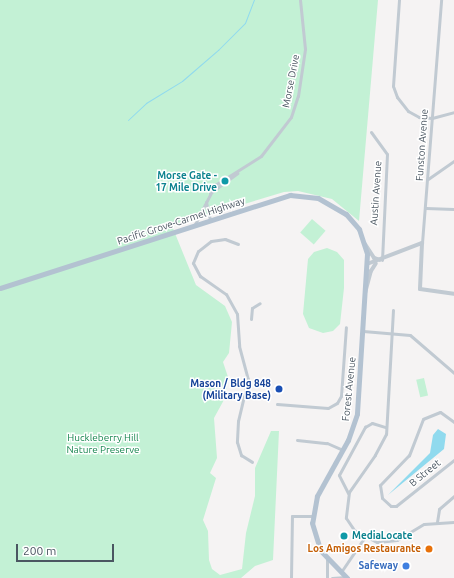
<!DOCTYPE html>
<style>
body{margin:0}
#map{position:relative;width:454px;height:578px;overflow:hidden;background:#f5f3f3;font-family:Ubuntu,sans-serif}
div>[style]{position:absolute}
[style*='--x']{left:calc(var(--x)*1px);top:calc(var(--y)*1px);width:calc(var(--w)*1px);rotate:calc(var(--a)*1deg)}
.green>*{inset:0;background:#c3f1d5;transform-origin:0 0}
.water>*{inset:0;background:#90daee}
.stream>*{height:1px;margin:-0.5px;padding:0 0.5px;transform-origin:0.5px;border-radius:0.5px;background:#90daee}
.minor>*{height:3px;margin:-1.5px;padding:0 1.5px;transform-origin:1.5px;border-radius:1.5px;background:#c1cad2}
.tertiary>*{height:4px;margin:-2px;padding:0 2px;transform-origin:2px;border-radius:2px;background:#c1cad2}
.primary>*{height:5px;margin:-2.5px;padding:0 2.5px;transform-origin:2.5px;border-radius:2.5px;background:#b3c2d1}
.dots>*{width:11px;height:11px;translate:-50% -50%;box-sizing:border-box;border:2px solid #fff;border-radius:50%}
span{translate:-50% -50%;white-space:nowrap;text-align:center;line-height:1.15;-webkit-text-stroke:3px #fff;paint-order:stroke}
.street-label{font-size:10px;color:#4a5661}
.culture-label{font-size:10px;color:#0d838f;font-weight:700}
.right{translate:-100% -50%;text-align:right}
.left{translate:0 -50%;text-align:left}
.transit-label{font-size:10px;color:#164399;font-weight:700}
.park-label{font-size:10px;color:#17864f}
.food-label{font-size:10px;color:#c56008;font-weight:700}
.shop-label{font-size:10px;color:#366cbe;font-weight:700}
.scale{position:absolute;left:16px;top:544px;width:98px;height:18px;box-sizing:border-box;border:2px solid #4a5661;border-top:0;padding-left:5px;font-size:12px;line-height:14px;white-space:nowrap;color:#4a5661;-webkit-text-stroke:3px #fff;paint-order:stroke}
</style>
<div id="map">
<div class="green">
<div style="clip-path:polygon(0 0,378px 0,359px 221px,332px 199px,298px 191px,284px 192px,172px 226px,196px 285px,225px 306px,232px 322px,229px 353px,223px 362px,228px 377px,225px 398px,214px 418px,217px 458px,210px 473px,216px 478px,203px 520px,208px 531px,209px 560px,212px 569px,220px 575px,242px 569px,246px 533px,255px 496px,255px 468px,271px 431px,279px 431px,273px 560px,255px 566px,241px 578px,0 578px)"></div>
<div style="left:312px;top:219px;width:18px;height:18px;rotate:41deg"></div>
<div style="clip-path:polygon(327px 248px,337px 252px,344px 260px,344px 288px,340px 324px,333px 331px,323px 333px,309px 328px,303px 314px,308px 259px,314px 252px)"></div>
<div style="left:424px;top:378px;width:18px;height:8px;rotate:77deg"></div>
</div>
<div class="water">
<div style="clip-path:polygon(438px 429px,446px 434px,444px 449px,388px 495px,430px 453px,433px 435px)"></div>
</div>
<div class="stream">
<div style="--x:128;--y:120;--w:25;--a:-43"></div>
<div style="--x:146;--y:103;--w:42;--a:-31.4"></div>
<div style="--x:182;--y:81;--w:48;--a:-40.7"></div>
<div style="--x:218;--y:50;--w:38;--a:-45"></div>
<div style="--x:245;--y:23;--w:25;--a:-69"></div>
</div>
<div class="minor">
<div style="--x:399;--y:0;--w:86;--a:94"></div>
<div style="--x:393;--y:86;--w:12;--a:70"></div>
<div style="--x:397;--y:97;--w:18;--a:52"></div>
<div style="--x:408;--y:111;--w:13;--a:29"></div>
<div style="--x:419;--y:117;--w:13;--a:4"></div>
<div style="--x:432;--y:118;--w:23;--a:-15"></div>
<div style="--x:371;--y:132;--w:27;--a:54"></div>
<div style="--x:387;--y:154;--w:106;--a:92.7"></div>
<div style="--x:428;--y:179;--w:32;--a:-35"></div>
<div style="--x:210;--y:193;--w:34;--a:-36"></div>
<div style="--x:206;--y:202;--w:18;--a:77"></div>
<div style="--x:426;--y:208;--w:28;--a:2"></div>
<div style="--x:195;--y:224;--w:44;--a:-62.9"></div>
<div style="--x:215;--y:185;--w:54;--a:-32.2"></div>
<div style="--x:261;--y:156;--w:49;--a:-52.4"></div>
<div style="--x:291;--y:117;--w:22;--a:-72"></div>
<div style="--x:298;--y:96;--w:48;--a:-81.5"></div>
<div style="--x:305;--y:49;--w:49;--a:-95.8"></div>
<div style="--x:422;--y:243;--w:244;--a:-85.5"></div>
<div style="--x:238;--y:244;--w:14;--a:-159"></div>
<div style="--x:225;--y:239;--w:14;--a:172"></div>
<div style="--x:211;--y:241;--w:16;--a:142"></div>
<div style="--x:198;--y:251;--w:13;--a:113"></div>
<div style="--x:193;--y:263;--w:15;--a:62"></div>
<div style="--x:200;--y:276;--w:32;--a:35"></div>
<div style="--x:226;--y:294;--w:23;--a:61"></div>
<div style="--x:237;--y:314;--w:32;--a:86"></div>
<div style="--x:239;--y:346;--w:34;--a:75"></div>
<div style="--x:248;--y:379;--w:43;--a:103.4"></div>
<div style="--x:238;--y:421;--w:21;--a:93"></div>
<div style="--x:237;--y:442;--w:14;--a:73"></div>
<div style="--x:241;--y:455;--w:13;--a:32"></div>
<div style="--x:393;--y:310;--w:124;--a:93.2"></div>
<div style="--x:386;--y:434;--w:24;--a:118"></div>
<div style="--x:375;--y:455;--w:45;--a:125.1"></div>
<div style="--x:349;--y:492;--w:26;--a:97"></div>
<div style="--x:346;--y:518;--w:14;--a:56"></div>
<div style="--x:354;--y:530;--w:26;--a:28"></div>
<div style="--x:377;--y:542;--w:20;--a:-6"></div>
<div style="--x:397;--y:540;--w:31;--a:-31"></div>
<div style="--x:424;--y:524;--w:30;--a:-4"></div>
<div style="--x:251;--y:319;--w:11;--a:-85"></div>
<div style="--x:252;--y:308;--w:9;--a:-32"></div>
<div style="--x:363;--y:331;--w:47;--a:4.9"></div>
<div style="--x:410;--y:335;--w:58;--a:40.8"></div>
<div style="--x:277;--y:404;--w:51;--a:4.5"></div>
<div style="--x:328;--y:408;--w:10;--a:-29"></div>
<div style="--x:337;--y:403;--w:8;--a:-60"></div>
<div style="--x:341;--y:396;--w:69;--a:-85.9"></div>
<div style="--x:454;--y:422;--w:17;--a:-144"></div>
<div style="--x:440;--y:412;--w:18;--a:158"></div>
<div style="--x:423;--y:419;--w:39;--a:111"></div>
<div style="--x:409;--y:455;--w:42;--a:134"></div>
<div style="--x:380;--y:485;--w:13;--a:81"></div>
<div style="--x:382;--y:498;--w:12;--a:42"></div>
<div style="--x:391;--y:506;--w:5;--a:0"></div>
<div style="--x:396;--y:506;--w:74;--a:-38.4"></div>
<div style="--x:297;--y:440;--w:30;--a:6"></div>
<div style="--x:327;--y:443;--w:17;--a:24"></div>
<div style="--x:348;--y:493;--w:20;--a:-117"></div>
<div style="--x:339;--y:475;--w:55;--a:-61.6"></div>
<div style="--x:365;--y:427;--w:8;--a:-30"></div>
<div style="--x:372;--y:423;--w:14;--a:17"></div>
<div style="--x:437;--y:522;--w:13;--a:-81"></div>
<div style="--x:439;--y:509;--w:20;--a:-41"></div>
<div style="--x:327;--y:558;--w:20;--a:90"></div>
<div style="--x:341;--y:572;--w:41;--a:-55.9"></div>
<div style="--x:291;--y:578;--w:62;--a:-89.1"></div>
<div style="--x:292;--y:516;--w:21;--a:0"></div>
<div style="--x:332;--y:578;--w:14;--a:-4"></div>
</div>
<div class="tertiary">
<div style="--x:365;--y:244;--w:17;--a:57"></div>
<div style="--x:374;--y:258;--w:6;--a:18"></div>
<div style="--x:367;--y:264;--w:59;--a:-20.9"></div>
<div style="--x:422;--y:243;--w:46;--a:92.5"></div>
<div style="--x:420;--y:289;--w:34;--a:8"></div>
<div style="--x:365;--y:293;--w:23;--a:-75"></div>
<div style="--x:371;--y:271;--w:9;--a:-58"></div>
</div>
<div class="primary">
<div style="--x:0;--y:288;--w:305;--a:-17.8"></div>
<div style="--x:290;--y:195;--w:28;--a:6"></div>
<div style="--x:318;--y:198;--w:32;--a:30"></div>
<div style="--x:346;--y:214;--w:20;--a:49"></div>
<div style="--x:359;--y:229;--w:26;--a:72"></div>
<div style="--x:367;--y:254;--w:160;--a:93.6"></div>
<div style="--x:357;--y:414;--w:28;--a:109"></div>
<div style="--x:348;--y:440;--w:64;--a:119"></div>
<div style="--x:317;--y:496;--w:27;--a:100"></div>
<div style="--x:312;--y:523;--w:28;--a:73"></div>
<div style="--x:320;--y:550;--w:39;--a:46"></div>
</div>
<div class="dots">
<div style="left:225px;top:181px;background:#0f9aa8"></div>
<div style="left:279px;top:389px;background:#1a4fb4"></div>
<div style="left:344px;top:536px;background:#0f9aa8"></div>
<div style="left:429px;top:549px;background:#e8710a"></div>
<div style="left:406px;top:566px;background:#3f7fe0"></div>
</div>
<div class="street-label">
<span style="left:291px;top:81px;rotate:-79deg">Morse Drive</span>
<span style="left:422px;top:145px;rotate:-86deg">Funston Avenue</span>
<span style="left:376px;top:193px;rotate:-86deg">Austin Avenue</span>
<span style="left:181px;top:221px;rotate:-18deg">Pacific Grove-Carmel Highway</span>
<span style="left:349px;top:389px;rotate:-84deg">Forest Avenue</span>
<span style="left:425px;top:473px;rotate:-39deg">B Street</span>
</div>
<div class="culture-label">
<span class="right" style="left:217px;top:181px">Morse Gate -<br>17 Mile Drive</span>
<span class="left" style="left:352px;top:536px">MediaLocate</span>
</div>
<div class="transit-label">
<span class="right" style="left:271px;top:389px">Mason / Bldg 848<br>(Military Base)</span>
</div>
<div class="park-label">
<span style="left:103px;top:443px">Huckleberry Hill<br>Nature Preserve</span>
</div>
<div class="food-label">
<span class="right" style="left:421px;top:549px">Los Amigos Restaurante</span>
</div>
<div class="shop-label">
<span class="right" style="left:398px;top:566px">Safeway</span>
</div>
<div class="scale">200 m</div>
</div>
